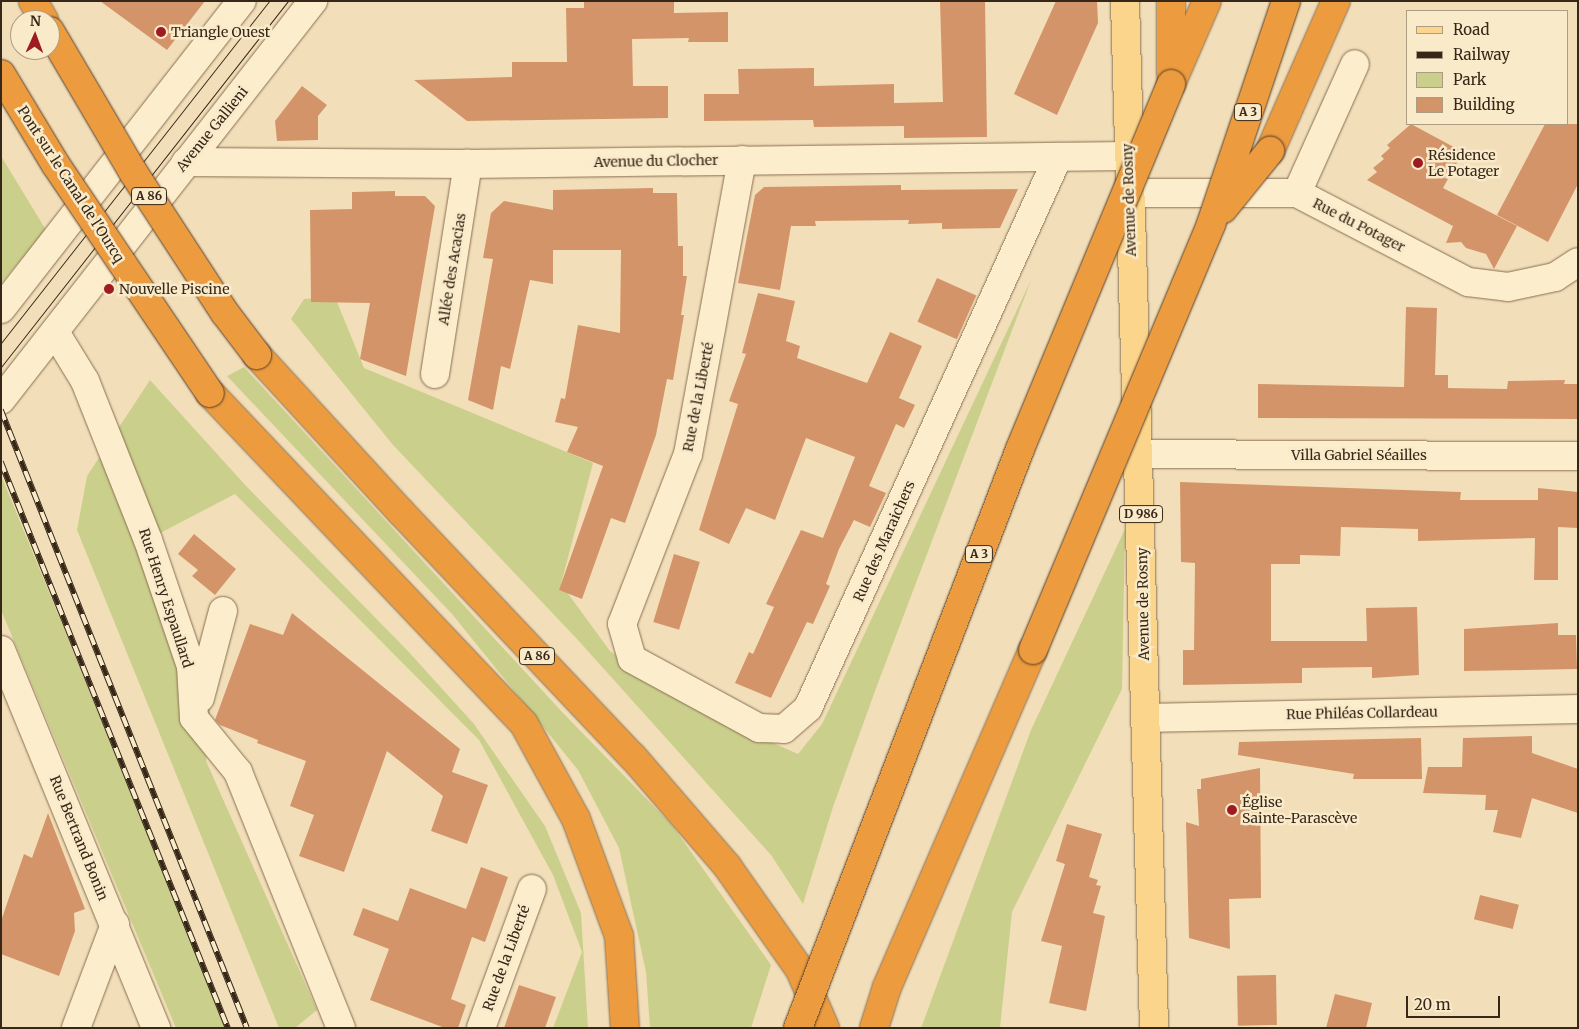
<!DOCTYPE html>
<meta charset="utf-8">
<style>
body{margin:0}
#map{position:relative;width:1579px;height:1029px;overflow:hidden;background:#f2dfb9;font-family:Merriweather,serif}
div>[style]{position:absolute}
[style*='--x']{left:calc(var(--x)*1px);top:calc(var(--y)*1px);width:calc(var(--w)*1px);rotate:calc(var(--a)*1deg)}
.green>*{inset:0;background:#cad08c}
.building>*{inset:0;background:#d4946a;transform-origin:0 0}
.roads{filter:drop-shadow(0 0 1px #896e52) drop-shadow(0 0 1px #896e52)}
.minor>*{height:28px;margin:-14px;padding:0 14px;transform-origin:14px;border-radius:14px;background:#fcedcc}
.major>*{height:28px;margin:-14px;padding:0 14px;transform-origin:14px;border-radius:14px;background:#fbd58b}
.highway>*{height:28px;margin:-14px;padding:0 14px;transform-origin:14px;border-radius:14px;background:#ec9b3e}
.tram>*{height:1px;margin:-0.5px;padding:0 0.5px;transform-origin:0.5px;border-radius:0.5px;background:#372719}
.rail>*{height:5.5px;margin-top:-2.75px;transform-origin:0;background:repeating-linear-gradient(90deg,#f9eac9 0 11px,#372719 0 22px);box-sizing:border-box;border-block:1px solid #372719}
.bridges{filter:drop-shadow(0 0 1px #563c27) drop-shadow(0 0 1px #563c27)}
.highway-bridge>*{height:28px;margin:-14px;padding:0 14px;transform-origin:14px;border-radius:14px;background:#ec9b3e}
.dots>*{width:14px;height:14px;translate:-50% -50%;box-sizing:border-box;border:2px solid #f9eac9;border-radius:50%}
span{translate:-50% -50%;white-space:nowrap;text-align:center;line-height:1.15;-webkit-text-stroke:5px #f9eac9;paint-order:stroke}
.shield-label span{padding:1px 4px;background:#f9eac9;border:1px solid;border-radius:4px;-webkit-text-stroke-width:0}
.shield-label{font-size:12px;color:#372719;font-weight:700}
.poi-label{font-size:14px;color:#372719}
.left{translate:0 -50%;text-align:left}
.street-label{font-size:14px;color:#372719}
.frame{position:absolute;inset:0;border:2px solid #372719;pointer-events:none}
.legend{position:absolute;left:1406px;top:10px;width:162px;height:115px;box-sizing:border-box;background:#f9eac9;border:1px solid #ab9c83;margin:0;padding:6px 9px;list-style:none;font-size:15px;color:#372719}
.legend li{display:flex;align-items:center;gap:10px;height:25px}
.legend b{width:25px;border:1px solid #ab9c83}
.north{position:absolute;left:10px;top:10px;width:50px;height:50px;box-sizing:border-box;background:#f9eac9;border:1px solid #ab9c83;border-radius:50%;rotate:2deg;font-size:14px;font-weight:700;line-height:20px;text-align:center;color:#372719}
.north::after{content:'';display:block;margin:auto;width:18px;height:22px;background:#9e1c21;clip-path:polygon(50% 0,100% 100%,50% 72%,0 100%)}
.scale{position:absolute;left:1406px;top:996px;width:94px;height:22px;box-sizing:border-box;border:2px solid #372719;border-top:0;padding-left:6px;font-size:15px;line-height:18px;white-space:nowrap;color:#372719;-webkit-text-stroke:4px #f9eac9;paint-order:stroke}
</style>
<div id="map">
<div class="green">
<div style="clip-path:polygon(1px 156px,46px 230px,1px 283px)"></div>
<div style="clip-path:polygon(1032px 278px,878px 683px,833px 807px,803px 904px,771px 855px,577px 639px,393px 445px,291px 319px,304px 299px,335px 297px,364px 368px,593px 463px,561px 584px,610px 651px,684px 703px,798px 754px,822px 724px)"></div>
<div style="clip-path:polygon(244px 367px,564px 714px,672px 825px,771px 965px,751px 1028px,650px 1028px,646px 972px,619px 848px,578px 770px,452px 614px,227px 376px)"></div>
<div style="clip-path:polygon(150px 380px,248px 488px,407px 650px,474px 724px,545px 826px,581px 913px,588px 1028px,553px 1028px,582px 952px,553px 875px,479px 740px,235px 494px,143px 542px,211px 700px,206px 761px,317px 1010px,295px 1028px,279px 1028px,77px 530px,87px 476px)"></div>
<div style="clip-path:polygon(1px 475px,228px 1028px,176px 1028px,1px 610px)"></div>
<div style="clip-path:polygon(1125px 529px,1122px 689px,1012px 912px,1000px 1028px,921px 1028px,1031px 730px)"></div>
</div>
<div class="building">
<div style="clip-path:polygon(100px 1px,205px 1px,167px 50px)"></div>
<div style="clip-path:polygon(674px 1px,674px 13px,728px 12px,728px 42px,688px 42px,689px 38px,632px 39px,633px 86px,668px 86px,668px 118px,467px 121px,414px 80px,512px 77px,512px 62px,567px 62px,566px 8px,584px 8px,584px 2px)"></div>
<div style="clip-path:polygon(940px 1px,985px 1px,987px 137px,904px 138px,904px 126px,814px 127px,813px 120px,704px 121px,704px 94px,739px 94px,738px 69px,814px 68px,814px 86px,894px 84px,894px 103px,943px 102px)"></div>
<div style="clip-path:polygon(1056px 1px,1097px 1px,1098px 23px,1057px 115px,1014px 94px)"></div>
<div style="clip-path:polygon(302px 86px,327px 105px,318px 116px,318px 140px,277px 141px,275px 121px)"></div>
<div style="clip-path:polygon(1411px 124px,1463px 152px,1443px 188px,1517px 226px,1494px 269px,1486px 254px,1466px 248px,1461px 242px,1446px 243px,1453px 226px,1367px 180px,1377px 172px,1373px 168px,1384px 159px,1381px 156px,1390px 148px,1387px 145px)"></div>
<div style="clip-path:polygon(1545px 124px,1578px 124px,1578px 184px,1548px 242px,1497px 215px)"></div>
<div style="clip-path:polygon(901px 185px,901px 190px,1018px 189px,1000px 228px,942px 229px,942px 223px,908px 224px,909px 220px,815px 221px,816px 226px,791px 226px,780px 290px,738px 283px,755px 195px,764px 187px)"></div>
<div style="clip-path:polygon(653px 188px,653px 193px,677px 193px,678px 246px,683px 246px,683px 276px,687px 276px,681px 315px,684px 315px,673px 380px,667px 379px,656px 435px,625px 523px,611px 518px,582px 599px,559px 590px,603px 466px,567px 452px,578px 427px,555px 422px,561px 398px,565px 399px,578px 325px,620px 333px,621px 250px,553px 250px,553px 284px,530px 280px,510px 369px,501px 366px,493px 410px,468px 400px,493px 259px,483px 258px,491px 213px,504px 201px,553px 210px,553px 190px)"></div>
<div style="clip-path:polygon(395px 191px,395px 196px,425px 196px,435px 206px,406px 376px,360px 359px,370px 303px,311px 302px,310px 210px,352px 209px,352px 192px)"></div>
<div style="left:937px;top:278px;width:43px;height:48px;rotate:24deg"></div>
<div style="clip-path:polygon(758px 293px,795px 301px,786px 341px,800px 346px,797px 358px,867px 383px,890px 332px,922px 346px,899px 398px,915px 405px,904px 428px,896px 424px,869px 486px,886px 493px,870px 527px,854px 520px,839px 549px,826px 584px,830px 586px,813px 624px,807px 622px,771px 698px,735px 683px,749px 652px,753px 654px,774px 607px,766px 604px,801px 530px,823px 538px,855px 457px,806px 438px,775px 520px,746px 508px,729px 544px,699px 530px,738px 404px,729px 401px,746px 354px,742px 353px)"></div>
<div style="clip-path:polygon(1406px 307px,1437px 308px,1435px 375px,1448px 375px,1448px 388px,1507px 389px,1508px 381px,1565px 380px,1564px 384px,1578px 384px,1578px 419px,1258px 418px,1258px 384px,1404px 387px)"></div>
<div style="clip-path:polygon(1180px 482px,1461px 492px,1460px 500px,1538px 500px,1538px 488px,1578px 492px,1578px 528px,1558px 527px,1558px 580px,1534px 580px,1535px 538px,1418px 541px,1418px 529px,1341px 527px,1340px 556px,1300px 555px,1300px 564px,1271px 564px,1271px 641px,1367px 641px,1366px 608px,1417px 607px,1419px 675px,1372px 678px,1372px 667px,1302px 668px,1302px 683px,1183px 685px,1183px 650px,1194px 650px,1195px 563px,1181px 562px)"></div>
<div style="clip-path:polygon(194px 534px,236px 569px,215px 595px,192px 576px,198px 570px,178px 554px)"></div>
<div style="left:674px;top:554px;width:27px;height:71px;rotate:17deg"></div>
<div style="clip-path:polygon(292px 613px,460px 749px,452px 772px,488px 785px,467px 844px,431px 831px,443px 796px,387px 751px,344px 872px,299px 856px,314px 815px,290px 806px,306px 761px,257px 743px,258px 740px,220px 725px,215px 720px,250px 624px,283px 635px)"></div>
<div style="clip-path:polygon(1558px 623px,1558px 635px,1576px 635px,1577px 669px,1464px 671px,1464px 629px)"></div>
<div style="clip-path:polygon(1532px 736px,1532px 753px,1578px 769px,1578px 813px,1532px 798px,1521px 838px,1493px 832px,1498px 810px,1485px 810px,1486px 795px,1423px 793px,1428px 767px,1462px 767px,1463px 738px)"></div>
<div style="clip-path:polygon(1421px 738px,1422px 779px,1353px 779px,1354px 774px,1238px 755px,1239px 742px)"></div>
<div style="clip-path:polygon(1260px 768px,1261px 898px,1229px 899px,1230px 949px,1189px 938px,1186px 822px,1199px 826px,1197px 789px,1201px 789px,1201px 779px)"></div>
<div style="clip-path:polygon(48px 813px,85px 909px,74px 913px,75px 931px,59px 976px,1px 954px,1px 921px,24px 854px,32px 858px)"></div>
<div style="clip-path:polygon(1067px 824px,1102px 834px,1089px 877px,1098px 880px,1096px 885px,1101px 886px,1093px 913px,1105px 916px,1086px 1011px,1049px 1003px,1062px 946px,1041px 941px,1065px 864px,1056px 861px)"></div>
<div style="clip-path:polygon(481px 867px,508px 877px,485px 942px,472px 937px,451px 999px,466px 1005px,458px 1028px,445px 1028px,370px 1000px,389px 949px,353px 935px,363px 908px,398px 921px,410px 888px,466px 909px)"></div>
<div style="left:1480px;top:895px;width:40px;height:25px;rotate:14deg"></div>
<div style="left:1276px;top:975px;width:50px;height:39px;rotate:89deg"></div>
<div style="clip-path:polygon(519px 985px,556px 997px,545px 1028px,504px 1028px)"></div>
<div style="clip-path:polygon(1335px 994px,1372px 1003px,1366px 1028px,1326px 1028px)"></div>
</div>
<div class="roads">
<div class="minor">
<div style="--x:742;--y:160;--w:299;--a:100.4"></div>
<div style="--x:688;--y:454;--w:182;--a:111.2"></div>
<div style="--x:622;--y:624;--w:36;--a:74"></div>
<div style="--x:632;--y:659;--w:145;--a:28.5"></div>
<div style="--x:759;--y:728;--w:25;--a:2"></div>
<div style="--x:784;--y:729;--w:32;--a:-41"></div>
<div style="--x:808;--y:708;--w:605;--a:-65.6"></div>
<div style="--x:186;--y:162;--w:282;--a:0.4"></div>
<div style="--x:468;--y:164;--w:659;--a:-0.7"></div>
<div style="--x:1128;--y:193;--w:169;--a:0"></div>
<div style="--x:1297;--y:193;--w:193;--a:27.5"></div>
<div style="--x:1468;--y:282;--w:40;--a:7.1"></div>
<div style="--x:1508;--y:287;--w:48;--a:-12"></div>
<div style="--x:1555;--y:277;--w:27;--a:-33"></div>
<div style="--x:1297;--y:193;--w:141;--a:-65.8"></div>
<div style="--x:1;--y:309;--w:391;--a:-52"></div>
<div style="--x:55;--y:332;--w:57;--a:58.5"></div>
<div style="--x:85;--y:381;--w:171;--a:68.4"></div>
<div style="--x:148;--y:540;--w:133;--a:71.2"></div>
<div style="--x:191;--y:666;--w:52;--a:86.7"></div>
<div style="--x:194;--y:718;--w:70;--a:50.8"></div>
<div style="--x:238;--y:772;--w:276;--a:68.1"></div>
<div style="--x:435;--y:374;--w:213;--a:-81.1"></div>
<div style="--x:1;--y:400;--w:507;--a:-51.98"></div>
<div style="--x:1139;--y:454;--w:439;--a:0.3"></div>
<div style="--x:1;--y:650;--w:409;--a:67.7"></div>
<div style="--x:200;--y:698;--w:90;--a:-75.2"></div>
<div style="--x:1146;--y:718;--w:432;--a:-1.2"></div>
<div style="--x:76;--y:1028;--w:111;--a:-69.4"></div>
<div style="--x:481;--y:1028;--w:148;--a:-69.9"></div>
</div>
<div class="major">
<div style="--x:1125;--y:1;--w:1027;--a:88.38"></div>
</div>
<div class="highway">
<div style="--x:33;--y:1;--w:22;--a:60"></div>
<div style="--x:1171;--y:1;--w:72;--a:90"></div>
<div style="--x:1171;--y:84;--w:90;--a:-66.6"></div>
<div style="--x:1270;--y:151;--w:164;--a:-66.3"></div>
<div style="--x:257;--y:355;--w:212;--a:47.5"></div>
<div style="--x:400;--y:511;--w:339;--a:46.6"></div>
<div style="--x:633;--y:757;--w:144;--a:49.2"></div>
<div style="--x:727;--y:866;--w:127;--a:54.9"></div>
<div style="--x:800;--y:970;--w:63;--a:66.7"></div>
<div style="--x:210;--y:393;--w:456;--a:46.5"></div>
<div style="--x:524;--y:724;--w:108;--a:61.3"></div>
<div style="--x:576;--y:819;--w:125;--a:69.8"></div>
<div style="--x:619;--y:936;--w:92;--a:86.3"></div>
<div style="--x:874;--y:1028;--w:43;--a:-72.4"></div>
<div style="--x:887;--y:987;--w:367;--a:-66.6"></div>
</div>
</div>
<div class="tram">
<div style="--x:1;--y:343;--w:434;--a:-51.9"></div>
<div style="--x:1;--y:367;--w:465;--a:-51.9"></div>
</div>
<div class="rail">
<div style="--x:1;--y:410;--w:665;--a:68.29"></div>
<div style="--x:1;--y:462;--w:610;--a:68.15"></div>
</div>
<div class="bridges">
<div class="highway-bridge">
<div style="--x:50;--y:31;--w:164;--a:59.5"></div>
<div style="--x:133;--y:172;--w:168;--a:56.9"></div>
<div style="--x:225;--y:313;--w:53;--a:52.7"></div>
<div style="--x:1;--y:74;--w:106;--a:58.9"></div>
<div style="--x:56;--y:165;--w:275;--a:56"></div>
<div style="--x:1223;--y:209;--w:75;--a:-51"></div>
<div style="--x:1033;--y:650;--w:462;--a:-67.3"></div>
<div style="--x:1211;--y:224;--w:235;--a:-71.4"></div>
<div style="--x:798;--y:1028;--w:620;--a:-69.02"></div>
<div style="--x:1020;--y:449;--w:395;--a:-67.5"></div>
</div>
</div>
<div class="dots">
<div style="left:161px;top:32px;background:#9e1c21"></div>
<div style="left:1418px;top:163px;background:#9e1c21"></div>
<div style="left:109px;top:289px;background:#9e1c21"></div>
<div style="left:1232px;top:810px;background:#9e1c21"></div>
</div>
<div class="shield-label">
<span style="left:1248px;top:112px">A 3</span>
<span style="left:149px;top:196px">A 86</span>
<span style="left:1141px;top:514px">D 986</span>
<span style="left:979px;top:554px">A 3</span>
<span style="left:537px;top:656px">A 86</span>
</div>
<div class="poi-label">
<span class="left" style="left:171px;top:32px">Triangle Ouest</span>
<span class="left" style="left:1428px;top:163px">Résidence<br>Le Potager</span>
<span class="left" style="left:119px;top:289px">Nouvelle Piscine</span>
<span class="left" style="left:1242px;top:810px">Église<br>Sainte-Parascève</span>
</div>
<div class="street-label">
<span style="left:212px;top:129px;rotate:-51deg">Avenue Gallieni</span>
<span style="left:656px;top:161px;rotate:-1deg">Avenue du Clocher</span>
<span style="left:71px;top:184px;rotate:57deg">Pont sur le Canal de l'Ourcq</span>
<span style="left:1129px;top:200px;rotate:-92deg">Avenue de Rosny</span>
<span style="left:1359px;top:225px;rotate:27deg">Rue du Potager</span>
<span style="left:452px;top:269px;rotate:-81deg">Allée des Acacias</span>
<span style="left:698px;top:397px;rotate:-79deg">Rue de la Liberté</span>
<span style="left:1359px;top:455px">Villa Gabriel Séailles</span>
<span style="left:884px;top:541px;rotate:-66deg">Rue des Maraichers</span>
<span style="left:166px;top:598px;rotate:72deg">Rue Henry Espaullard</span>
<span style="left:1143px;top:604px;rotate:-91deg">Avenue de Rosny</span>
<span style="left:1362px;top:713px;rotate:-1deg">Rue Philéas Collardeau</span>
<span style="left:79px;top:838px;rotate:68deg">Rue Bertrand Bonin</span>
<span style="left:506px;top:958px;rotate:-70deg">Rue de la Liberté</span>
</div>
<div class="frame"></div>
<ul class="legend">
<li><b style="height:6px;background:#fbd58b"></b>Road</li>
<li><b style="height:6px;background:#372719"></b>Railway</li>
<li><b style="height:14px;background:#cad08c"></b>Park</li>
<li><b style="height:14px;background:#d4946a"></b>Building</li>
</ul>
<div class="north">N</div>
<div class="scale">20 m</div>
</div>
